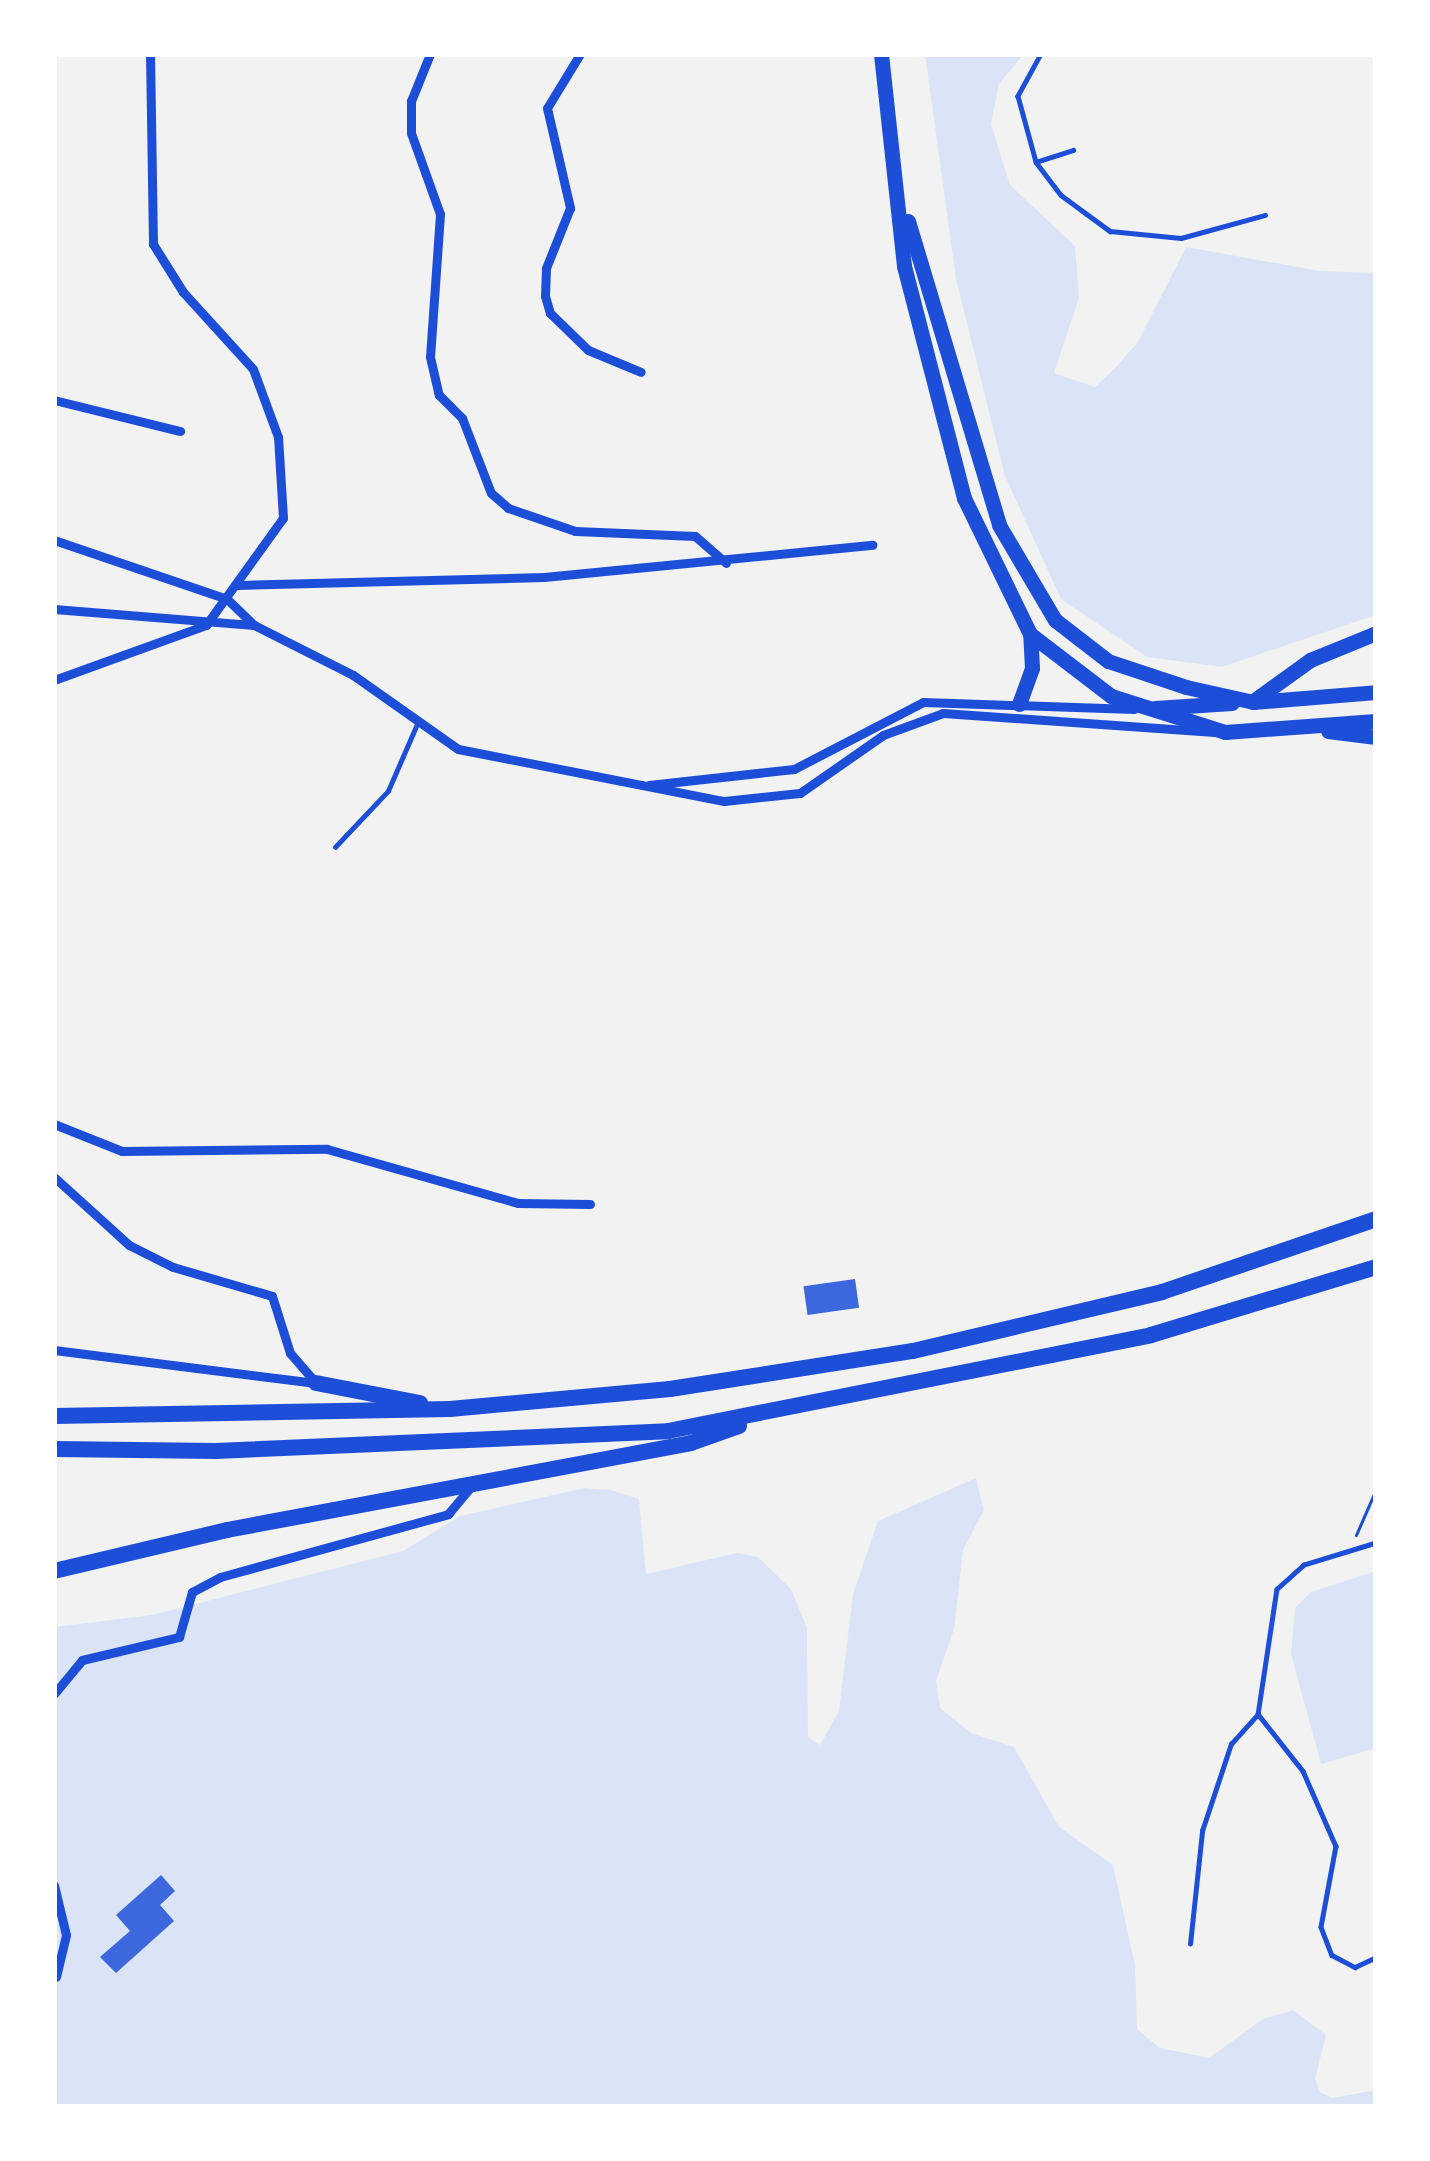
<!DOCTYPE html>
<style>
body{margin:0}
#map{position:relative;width:1430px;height:2161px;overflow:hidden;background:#f2f2f2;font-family:"PT Sans Narrow",sans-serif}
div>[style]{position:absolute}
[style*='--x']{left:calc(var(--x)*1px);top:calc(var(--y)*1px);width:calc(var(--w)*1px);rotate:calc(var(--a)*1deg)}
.green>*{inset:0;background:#dbe4f7}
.building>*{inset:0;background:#3d67dc;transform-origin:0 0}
.path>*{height:3px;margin:-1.5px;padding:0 1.5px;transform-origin:1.5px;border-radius:1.5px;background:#1d4ed8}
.service>*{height:4.5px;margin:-2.25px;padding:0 2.25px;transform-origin:2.25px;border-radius:2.25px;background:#1d4ed8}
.minor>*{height:9px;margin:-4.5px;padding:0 4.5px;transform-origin:4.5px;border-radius:4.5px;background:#1d4ed8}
.primary>*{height:15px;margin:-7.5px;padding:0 7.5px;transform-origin:7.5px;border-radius:7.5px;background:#1d4ed8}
.motorway>*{height:16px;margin:-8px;padding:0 8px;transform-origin:8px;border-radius:8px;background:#1d4ed8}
span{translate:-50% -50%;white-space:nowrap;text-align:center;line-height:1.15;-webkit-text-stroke:9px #fff;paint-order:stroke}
.frame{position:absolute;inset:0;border:57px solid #fff;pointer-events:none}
</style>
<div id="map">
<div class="green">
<div style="clip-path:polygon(925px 54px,1024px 54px,999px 84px,991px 124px,1010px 185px,1075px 246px,1079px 298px,1054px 373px,1095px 387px,1115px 368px,1138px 342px,1186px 247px,1320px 271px,1376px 273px,1376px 615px,1222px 667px,1147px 657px,1061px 599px,1005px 476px,956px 279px)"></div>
<div style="clip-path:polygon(976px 1478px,984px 1510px,963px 1550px,954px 1629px,936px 1681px,940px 1708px,971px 1733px,1014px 1747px,1059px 1827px,1113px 1865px,1135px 1965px,1137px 2029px,1160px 2048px,1209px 2058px,1263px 2019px,1293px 2010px,1326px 2035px,1315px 2079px,1320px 2092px,1332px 2098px,1376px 2090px,1376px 2107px,54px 2107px,54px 1627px,152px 1615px,403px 1551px,460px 1516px,584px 1488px,611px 1490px,639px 1499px,646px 1574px,737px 1553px,758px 1557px,791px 1589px,807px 1628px,808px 1737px,820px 1745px,839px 1711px,853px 1594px,878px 1521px)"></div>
<div style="clip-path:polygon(1376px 1571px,1376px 1748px,1321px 1764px,1291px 1654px,1295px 1608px,1311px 1592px)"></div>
</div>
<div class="building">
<div style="left:855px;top:1279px;width:29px;height:52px;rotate:82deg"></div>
<div style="clip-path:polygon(161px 1875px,175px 1891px,160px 1905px,174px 1921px,116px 1973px,100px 1957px,130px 1931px,116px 1915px)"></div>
</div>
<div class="path">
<div style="--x:1356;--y:1535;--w:50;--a:-66.5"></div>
</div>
<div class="service">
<div style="--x:1041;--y:54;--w:48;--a:118.7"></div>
<div style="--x:1018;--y:96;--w:68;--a:74.7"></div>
<div style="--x:1036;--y:162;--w:41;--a:52.9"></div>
<div style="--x:1061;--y:195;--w:61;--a:36.3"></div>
<div style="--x:1110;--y:231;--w:71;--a:5.6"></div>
<div style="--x:1181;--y:238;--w:87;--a:-15.3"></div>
<div style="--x:1036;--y:162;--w:39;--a:-18"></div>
<div style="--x:335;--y:847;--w:77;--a:-46.6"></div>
<div style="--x:388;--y:791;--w:73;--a:-66.6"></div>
<div style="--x:1376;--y:1543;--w:75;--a:163"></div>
<div style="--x:1304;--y:1565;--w:36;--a:138"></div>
<div style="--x:1277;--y:1589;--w:126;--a:98.6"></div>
<div style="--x:1258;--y:1714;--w:73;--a:51.7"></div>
<div style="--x:1303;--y:1771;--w:82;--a:66.3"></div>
<div style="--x:1336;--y:1846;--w:82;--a:100.5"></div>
<div style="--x:1321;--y:1927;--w:30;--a:69"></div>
<div style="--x:1332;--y:1955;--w:26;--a:28"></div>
<div style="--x:1355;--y:1967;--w:23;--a:-25"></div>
<div style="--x:1190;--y:1944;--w:114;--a:-83.9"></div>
<div style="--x:1202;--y:1831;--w:92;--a:-71.6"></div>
<div style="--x:1231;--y:1744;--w:40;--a:-48"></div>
</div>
<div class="minor">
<div style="--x:430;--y:54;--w:51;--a:112"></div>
<div style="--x:411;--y:101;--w:32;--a:90"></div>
<div style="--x:411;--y:133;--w:86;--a:70.3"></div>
<div style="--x:440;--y:214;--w:143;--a:94"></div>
<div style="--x:430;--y:357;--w:39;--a:77"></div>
<div style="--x:439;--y:395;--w:33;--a:45"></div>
<div style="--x:462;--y:418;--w:80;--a:68.9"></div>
<div style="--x:491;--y:493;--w:23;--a:41"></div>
<div style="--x:508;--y:508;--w:71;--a:18.9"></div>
<div style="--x:575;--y:531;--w:120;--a:2.4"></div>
<div style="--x:695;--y:536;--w:41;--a:41.1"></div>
<div style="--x:580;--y:54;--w:63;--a:121.4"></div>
<div style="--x:547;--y:108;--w:103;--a:77"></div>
<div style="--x:570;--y:208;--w:65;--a:111.8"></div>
<div style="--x:546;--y:268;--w:28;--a:92"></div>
<div style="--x:545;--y:296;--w:18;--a:74"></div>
<div style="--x:550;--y:313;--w:53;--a:44.2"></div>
<div style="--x:588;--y:350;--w:57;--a:22.5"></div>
<div style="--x:54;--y:400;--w:130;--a:13.8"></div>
<div style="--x:54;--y:540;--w:183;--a:18.8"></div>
<div style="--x:227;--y:599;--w:37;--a:44"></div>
<div style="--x:238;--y:585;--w:306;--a:-1.5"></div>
<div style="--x:544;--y:577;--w:330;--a:-5.6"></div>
<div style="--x:54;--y:609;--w:201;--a:4.6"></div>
<div style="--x:254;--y:625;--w:111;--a:26.8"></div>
<div style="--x:353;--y:675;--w:128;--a:35.2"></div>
<div style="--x:458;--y:749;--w:271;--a:11.1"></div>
<div style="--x:724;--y:801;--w:76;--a:-6"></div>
<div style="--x:800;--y:793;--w:101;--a:-34.9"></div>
<div style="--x:883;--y:735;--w:64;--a:-20.1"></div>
<div style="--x:943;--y:713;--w:272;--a:4"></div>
<div style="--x:54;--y:680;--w:162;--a:-19.9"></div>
<div style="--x:206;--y:625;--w:132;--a:-54.3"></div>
<div style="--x:283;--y:518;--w:81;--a:-93.5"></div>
<div style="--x:278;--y:437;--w:72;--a:-110.2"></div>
<div style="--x:253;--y:369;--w:104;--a:-132.3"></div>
<div style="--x:183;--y:292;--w:57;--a:-122"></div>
<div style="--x:153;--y:244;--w:190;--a:-90.9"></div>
<div style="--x:649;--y:785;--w:146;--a:-6.3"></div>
<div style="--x:794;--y:769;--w:145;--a:-27.4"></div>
<div style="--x:923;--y:702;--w:211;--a:1.9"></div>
<div style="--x:54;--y:1124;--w:73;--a:21.7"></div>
<div style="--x:122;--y:1151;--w:205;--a:-0.6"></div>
<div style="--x:327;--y:1149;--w:198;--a:15.8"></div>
<div style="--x:518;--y:1203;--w:72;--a:0.8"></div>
<div style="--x:54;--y:1177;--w:101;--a:42.2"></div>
<div style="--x:129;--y:1245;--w:49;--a:26.6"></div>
<div style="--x:173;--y:1267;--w:103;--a:16.3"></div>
<div style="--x:272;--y:1296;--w:60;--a:72.5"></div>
<div style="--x:290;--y:1353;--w:40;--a:49"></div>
<div style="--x:54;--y:1350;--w:264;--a:7.2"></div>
<div style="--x:54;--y:1694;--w:44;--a:-50.5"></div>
<div style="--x:82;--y:1660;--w:100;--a:-13.3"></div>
<div style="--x:179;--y:1637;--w:47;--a:-73.9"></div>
<div style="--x:192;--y:1592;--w:32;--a:-28"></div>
<div style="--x:220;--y:1577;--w:237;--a:-15.4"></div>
<div style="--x:448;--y:1514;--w:38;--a:-50"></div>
<div style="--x:54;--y:1885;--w:51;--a:76.5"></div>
<div style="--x:66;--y:1935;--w:43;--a:103.4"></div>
</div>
<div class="primary">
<div style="--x:881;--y:54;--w:213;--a:83.8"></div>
<div style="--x:904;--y:266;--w:240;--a:75.5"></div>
<div style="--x:964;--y:498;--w:151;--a:64.1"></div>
<div style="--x:1030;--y:634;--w:102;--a:37.4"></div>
<div style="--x:1111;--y:696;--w:120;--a:17.5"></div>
<div style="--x:1225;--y:732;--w:151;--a:-4.2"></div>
<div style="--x:908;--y:221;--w:317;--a:73.3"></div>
<div style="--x:999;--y:525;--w:110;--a:59.5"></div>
<div style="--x:1055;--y:620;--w:67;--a:37.7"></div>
<div style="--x:1108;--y:661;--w:82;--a:18.4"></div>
<div style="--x:1186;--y:687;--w:69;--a:12.6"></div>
<div style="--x:1253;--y:702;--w:123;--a:-4.6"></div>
<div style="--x:1256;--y:699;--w:67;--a:-35.8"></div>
<div style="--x:1310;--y:660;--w:71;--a:-22.2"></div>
<div style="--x:1019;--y:704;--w:38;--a:-70"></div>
<div style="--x:1032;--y:668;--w:34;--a:-93"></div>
<div style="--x:1155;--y:708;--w:77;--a:-3.7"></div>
<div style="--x:1328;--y:731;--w:48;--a:7.1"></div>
</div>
<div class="motorway">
<div style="--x:316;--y:1383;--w:106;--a:10.9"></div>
<div style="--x:54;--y:1416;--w:396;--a:-1"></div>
<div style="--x:450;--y:1409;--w:221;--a:-5.2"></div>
<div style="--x:670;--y:1389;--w:246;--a:-8.9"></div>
<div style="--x:913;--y:1351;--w:256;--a:-13.3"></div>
<div style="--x:1162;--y:1292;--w:226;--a:-18.8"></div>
<div style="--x:54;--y:1449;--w:162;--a:0.7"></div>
<div style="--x:216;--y:1451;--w:452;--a:-2.5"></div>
<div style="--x:668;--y:1431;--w:492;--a:-11.2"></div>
<div style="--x:1151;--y:1335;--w:235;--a:-16.8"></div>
<div style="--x:54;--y:1571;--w:178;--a:-13.3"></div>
<div style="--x:227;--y:1530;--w:472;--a:-10.6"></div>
<div style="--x:691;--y:1443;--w:51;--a:-19.5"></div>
</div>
<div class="frame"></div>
</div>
